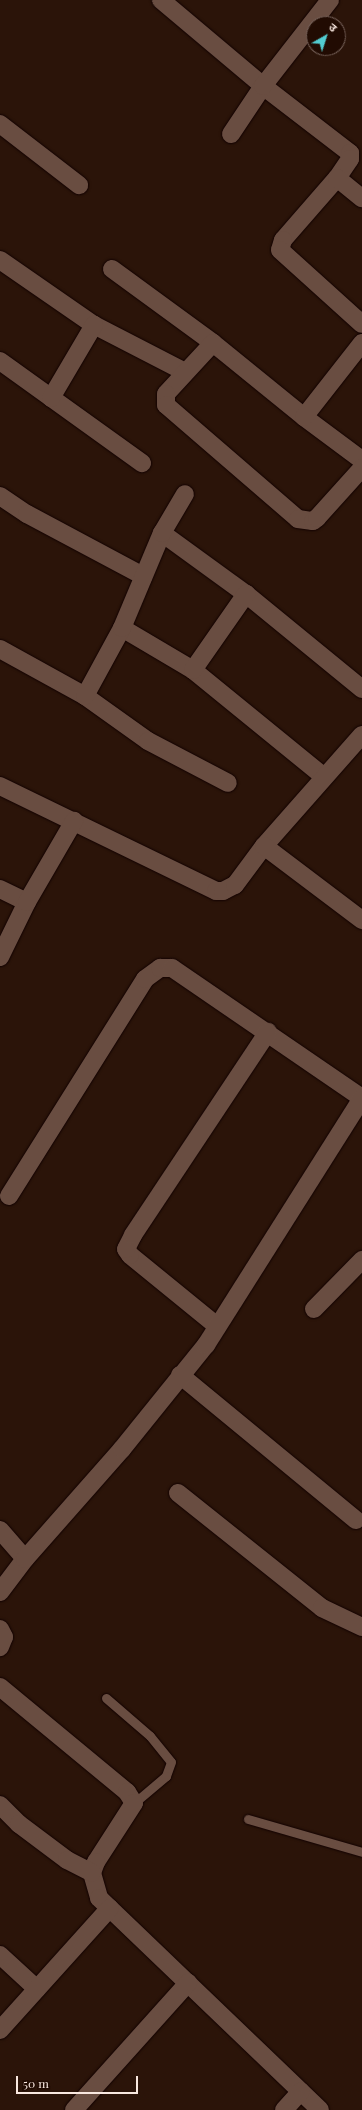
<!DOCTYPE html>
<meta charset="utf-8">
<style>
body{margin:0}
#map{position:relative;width:362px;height:2110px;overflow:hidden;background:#2b1409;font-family:"Playfair Display","Noto Sans Devanagari",serif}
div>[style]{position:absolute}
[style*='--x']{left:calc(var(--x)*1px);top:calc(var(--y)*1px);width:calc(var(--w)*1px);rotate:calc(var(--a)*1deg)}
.roads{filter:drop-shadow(0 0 1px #120100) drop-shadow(0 0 1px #120100)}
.service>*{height:9px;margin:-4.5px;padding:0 4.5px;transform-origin:4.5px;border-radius:4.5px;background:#694d41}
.minor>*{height:18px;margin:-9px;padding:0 9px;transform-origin:9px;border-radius:9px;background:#694d41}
span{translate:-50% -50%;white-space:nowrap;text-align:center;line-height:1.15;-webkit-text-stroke:3px #210b02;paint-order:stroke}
.north{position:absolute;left:306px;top:16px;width:40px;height:40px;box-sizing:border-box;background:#210b02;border:1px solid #77635b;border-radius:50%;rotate:39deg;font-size:11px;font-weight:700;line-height:16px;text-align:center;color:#f9e8e0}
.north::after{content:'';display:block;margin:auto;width:14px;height:18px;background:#52ccd1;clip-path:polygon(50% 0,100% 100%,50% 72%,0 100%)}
.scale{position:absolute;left:16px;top:2076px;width:122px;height:18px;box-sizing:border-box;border:2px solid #f9e8e0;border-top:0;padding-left:5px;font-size:12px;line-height:14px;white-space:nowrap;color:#f9e8e0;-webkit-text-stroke:3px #210b02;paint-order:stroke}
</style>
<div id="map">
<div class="roads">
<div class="service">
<div style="--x:106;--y:1698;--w:58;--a:40.8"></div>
<div style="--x:150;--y:1736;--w:33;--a:51"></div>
<div style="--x:171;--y:1762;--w:15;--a:110"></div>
<div style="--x:166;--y:1776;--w:42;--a:139.8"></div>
<div style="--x:248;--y:1819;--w:119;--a:16.1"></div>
</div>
<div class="minor">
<div style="--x:161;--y:0;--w:133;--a:40.1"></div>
<div style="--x:263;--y:86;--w:110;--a:37.6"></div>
<div style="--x:350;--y:153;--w:6;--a:90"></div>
<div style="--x:350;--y:159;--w:23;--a:124"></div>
<div style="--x:337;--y:178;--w:82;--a:131.1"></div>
<div style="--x:283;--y:240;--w:10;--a:107"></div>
<div style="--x:280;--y:250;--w:110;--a:42.1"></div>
<div style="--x:0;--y:124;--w:100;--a:37.7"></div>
<div style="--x:231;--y:134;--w:58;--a:-56.3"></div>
<div style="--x:263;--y:86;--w:109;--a:-52.1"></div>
<div style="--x:337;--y:178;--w:32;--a:39"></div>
<div style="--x:0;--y:260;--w:114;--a:34.7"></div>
<div style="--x:94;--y:325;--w:102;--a:27.3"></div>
<div style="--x:112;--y:269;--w:125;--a:36.2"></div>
<div style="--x:213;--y:343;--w:117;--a:39.1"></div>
<div style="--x:304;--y:417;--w:72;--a:36.6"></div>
<div style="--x:213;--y:343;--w:69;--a:132.7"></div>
<div style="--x:166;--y:394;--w:11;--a:90"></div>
<div style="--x:166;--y:405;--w:174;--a:40.8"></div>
<div style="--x:298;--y:519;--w:15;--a:8"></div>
<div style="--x:313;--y:521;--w:5;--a:-37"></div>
<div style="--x:317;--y:518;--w:67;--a:-48"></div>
<div style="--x:0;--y:361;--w:175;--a:35.7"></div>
<div style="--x:51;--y:398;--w:85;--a:-59.5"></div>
<div style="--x:304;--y:417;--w:94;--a:-51.9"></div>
<div style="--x:0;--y:496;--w:32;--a:34"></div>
<div style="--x:27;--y:514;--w:132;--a:28.1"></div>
<div style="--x:162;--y:533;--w:104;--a:36"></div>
<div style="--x:246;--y:594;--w:150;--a:39.3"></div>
<div style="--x:122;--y:628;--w:82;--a:30.6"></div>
<div style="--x:193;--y:670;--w:169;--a:39.2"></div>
<div style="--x:0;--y:649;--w:97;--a:28.9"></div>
<div style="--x:85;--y:696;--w:77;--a:35.5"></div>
<div style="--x:148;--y:741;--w:90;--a:27.7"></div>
<div style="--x:193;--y:670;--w:93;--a:-55.1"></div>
<div style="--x:85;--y:696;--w:77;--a:-61.4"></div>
<div style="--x:122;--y:628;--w:103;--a:-67.2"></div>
<div style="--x:162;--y:533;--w:45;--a:-59.5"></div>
<div style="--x:0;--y:786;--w:240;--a:25.9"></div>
<div style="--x:216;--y:891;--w:7;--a:0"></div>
<div style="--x:223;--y:891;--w:13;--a:-27"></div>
<div style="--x:235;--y:885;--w:49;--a:-53.4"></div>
<div style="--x:264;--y:846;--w:148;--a:-48.6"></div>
<div style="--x:264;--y:846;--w:123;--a:37.1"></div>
<div style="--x:0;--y:889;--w:30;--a:26"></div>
<div style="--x:0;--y:957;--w:61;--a:-63.9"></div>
<div style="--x:27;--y:902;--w:94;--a:-59.9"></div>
<div style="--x:9;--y:1196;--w:256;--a:-57.9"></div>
<div style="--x:145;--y:979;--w:19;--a:-36"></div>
<div style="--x:160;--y:968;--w:12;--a:0"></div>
<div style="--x:172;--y:968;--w:230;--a:34.4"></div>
<div style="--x:314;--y:1309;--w:69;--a:-45.6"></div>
<div style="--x:217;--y:1326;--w:112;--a:-140.8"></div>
<div style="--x:130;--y:1255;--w:7;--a:-124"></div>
<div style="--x:126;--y:1249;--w:16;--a:-63"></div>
<div style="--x:133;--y:1235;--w:244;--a:-56.4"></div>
<div style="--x:180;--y:1375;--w:228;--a:39.5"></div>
<div style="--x:178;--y:1493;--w:184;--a:38.6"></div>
<div style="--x:322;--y:1608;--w:44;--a:25.4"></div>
<div style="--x:0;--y:1530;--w:38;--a:49"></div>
<div style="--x:0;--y:1592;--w:41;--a:-52.9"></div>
<div style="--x:25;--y:1559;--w:147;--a:-48.6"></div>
<div style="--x:122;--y:1449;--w:134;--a:-51.1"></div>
<div style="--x:206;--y:1345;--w:292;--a:-57.7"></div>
<div style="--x:0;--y:1629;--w:9;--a:63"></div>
<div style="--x:4;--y:1637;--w:11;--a:112"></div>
<div style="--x:0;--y:1687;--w:165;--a:39.6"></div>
<div style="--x:127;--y:1792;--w:13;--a:58"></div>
<div style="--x:134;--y:1803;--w:70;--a:122.8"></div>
<div style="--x:96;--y:1862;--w:12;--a:110"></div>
<div style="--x:92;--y:1873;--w:26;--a:74"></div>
<div style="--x:99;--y:1898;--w:306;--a:43.8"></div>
<div style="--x:0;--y:1805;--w:27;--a:45"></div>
<div style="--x:19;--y:1824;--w:60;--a:36.9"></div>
<div style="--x:67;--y:1860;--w:28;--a:27"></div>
<div style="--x:0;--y:1955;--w:50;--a:42.6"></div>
<div style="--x:0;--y:2030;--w:164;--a:-48"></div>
<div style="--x:74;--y:2110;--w:171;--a:-48.1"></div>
<div style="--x:284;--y:2110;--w:25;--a:-48"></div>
</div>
</div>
<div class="north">उ</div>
<div class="scale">50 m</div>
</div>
